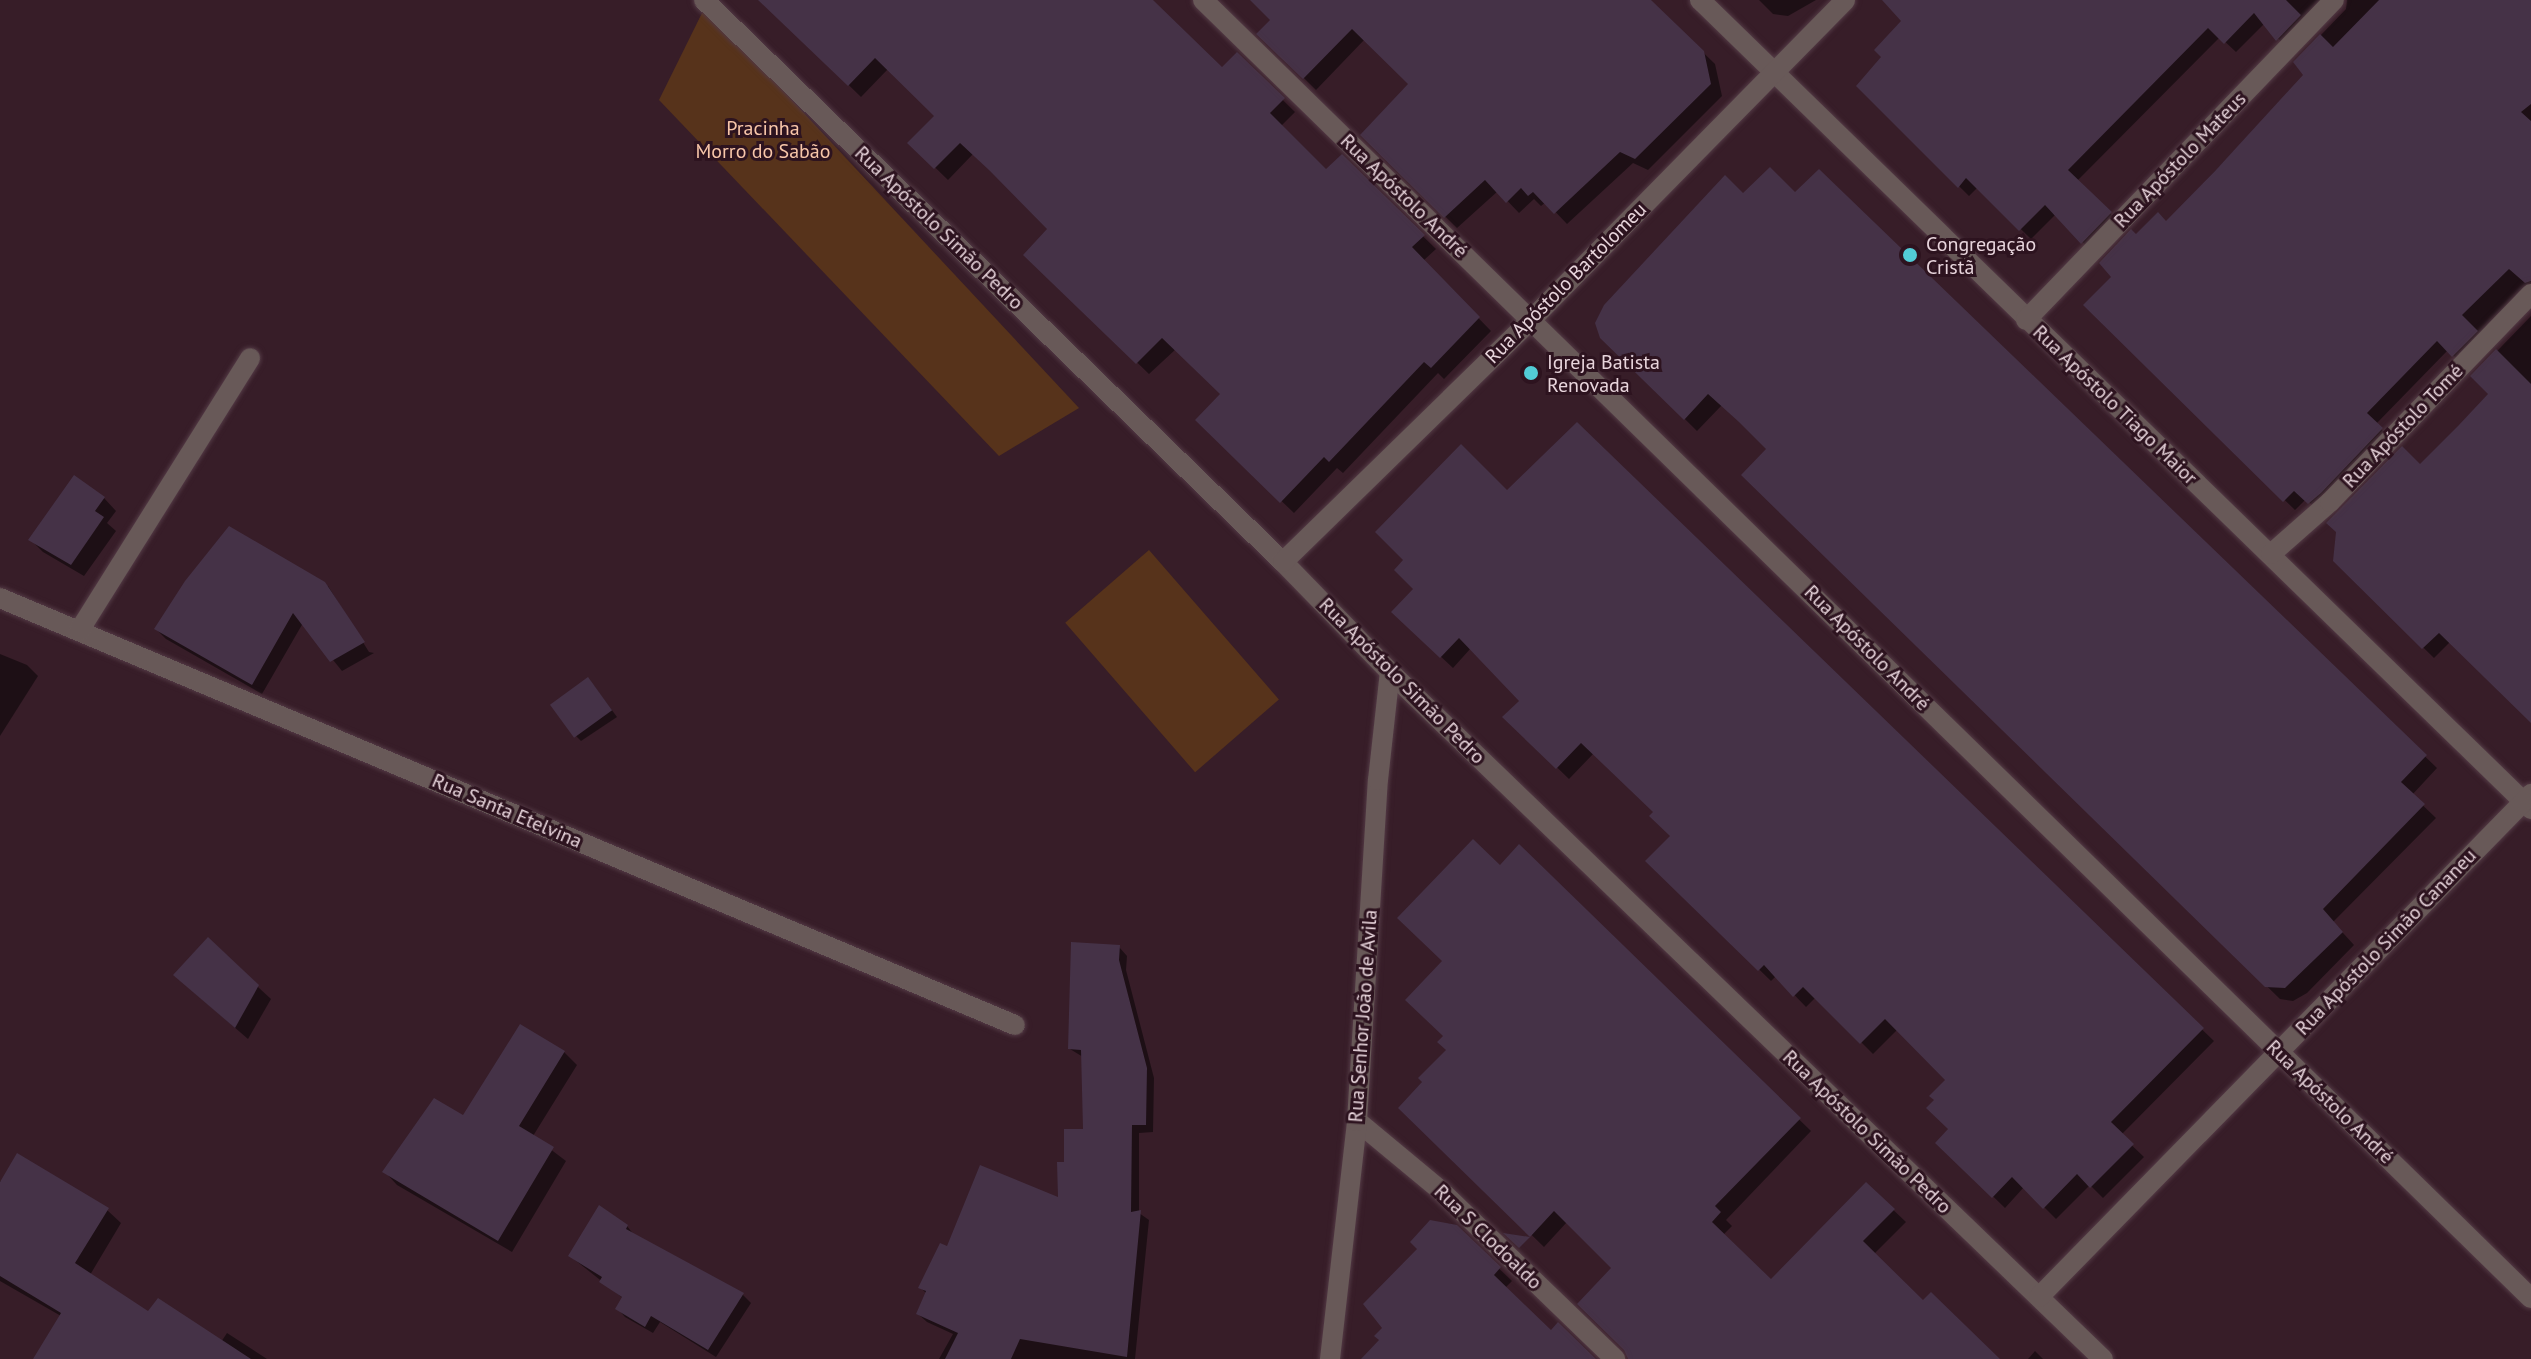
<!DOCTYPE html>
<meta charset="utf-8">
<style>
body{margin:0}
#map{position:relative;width:2531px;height:1359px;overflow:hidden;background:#371d28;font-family:"PT Sans",sans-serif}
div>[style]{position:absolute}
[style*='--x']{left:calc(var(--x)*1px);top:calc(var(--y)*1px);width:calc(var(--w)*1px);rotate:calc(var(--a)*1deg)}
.green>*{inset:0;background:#57331b;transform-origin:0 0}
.shadow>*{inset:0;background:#0007}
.building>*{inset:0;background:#453247;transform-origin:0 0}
.roads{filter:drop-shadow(0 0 2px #533a45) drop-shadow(0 0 2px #533a45)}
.minor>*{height:20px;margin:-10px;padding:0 10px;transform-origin:10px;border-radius:10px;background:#685958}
.dots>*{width:22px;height:22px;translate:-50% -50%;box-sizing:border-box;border:4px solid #2d131f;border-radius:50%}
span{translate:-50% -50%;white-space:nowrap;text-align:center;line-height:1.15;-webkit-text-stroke:6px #2d131f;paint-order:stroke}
.park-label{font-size:20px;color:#f8c6a9}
.street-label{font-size:20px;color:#e8d5dc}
.poi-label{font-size:20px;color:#e8d5dc}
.left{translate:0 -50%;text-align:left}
</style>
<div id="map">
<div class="green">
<div style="clip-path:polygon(705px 7px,1079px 408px,999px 456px,659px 100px)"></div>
<div style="left:1149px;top:550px;width:198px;height:111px;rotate:49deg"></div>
</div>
<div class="shadow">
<div style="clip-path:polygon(761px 0,1151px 0,1222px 69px,1237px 55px,1295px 112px,1281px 126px,1326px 171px,1342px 157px,1436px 249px,1423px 261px,1491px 331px,1444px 379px,1438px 373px,1343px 473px,1337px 468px,1294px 513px,1197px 420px,1223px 394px,1176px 349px,1149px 374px,1026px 255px,1050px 229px,973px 154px,948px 180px,910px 143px,936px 116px,888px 69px,861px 97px)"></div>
<div style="clip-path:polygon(1272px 0,1649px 0,1715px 64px,1722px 96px,1648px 170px,1633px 163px,1567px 224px,1546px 202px,1541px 206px,1534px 199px,1519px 213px,1498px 191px,1457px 228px,1362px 135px,1410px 84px,1365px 39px,1316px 90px,1259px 34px,1273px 20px)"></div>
<div style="clip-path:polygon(1816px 0,1788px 16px,1773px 14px,1759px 0)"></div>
<div style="clip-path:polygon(1902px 0,2338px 0,2288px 50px,2265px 23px,2236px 52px,2220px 37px,2077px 181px,2121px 224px,2093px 253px,2056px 214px,2031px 239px,1978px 187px,1969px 196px,1858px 86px,1884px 57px,1904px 21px)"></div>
<div style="clip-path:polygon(2347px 0,2531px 0,2531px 296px,2464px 366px,2448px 350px,2376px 424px,2392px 440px,2320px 513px,2306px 499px,2295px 510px,2086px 305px,2114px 277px,2136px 236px,2166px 223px,2306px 75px,2295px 62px,2346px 9px)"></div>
<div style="clip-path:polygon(1819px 172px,2437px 768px,2412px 795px,2436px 818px,2333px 922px,2354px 945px,2307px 993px,2293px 1001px,2280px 999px,1744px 475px,1769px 449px,1722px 405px,1697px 431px,1607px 342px,1743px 196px,1795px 195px)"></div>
<div style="clip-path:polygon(2531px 316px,2531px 721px,2450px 642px,2434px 658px,2335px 561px,2490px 394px,2473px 376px)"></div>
<div style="clip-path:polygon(1577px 425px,2214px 1041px,2121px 1135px,2144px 1157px,2103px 1198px,2090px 1185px,2056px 1219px,2024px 1187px,2005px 1208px,1938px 1143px,1950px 1130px,1948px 1080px,1898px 1029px,1873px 1054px,1816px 997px,1806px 1007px,1776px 976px,1771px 981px,1648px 861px,1672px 837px,1656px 812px,1594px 753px,1569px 779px,1505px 717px,1522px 701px,1471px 648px,1453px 668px,1405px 623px,1507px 493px)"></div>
<div style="clip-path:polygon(104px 498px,116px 511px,107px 523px,116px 531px,84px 576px,43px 552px,31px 540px)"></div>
<div style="clip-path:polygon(328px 586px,369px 652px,374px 653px,342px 671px,303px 623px,262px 694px,166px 639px,156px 629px)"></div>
<div style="clip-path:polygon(0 654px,27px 665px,38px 676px,0 736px)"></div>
<div style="clip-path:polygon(594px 686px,617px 717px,581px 741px,576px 736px)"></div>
<div style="clip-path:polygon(1519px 847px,1811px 1131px,1726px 1220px,1732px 1226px,1723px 1235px,1771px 1282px,1867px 1185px,1906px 1222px,1874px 1254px,1923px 1303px,1998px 1359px,1629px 1359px,1614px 1268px,1567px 1222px,1544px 1247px,1401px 1108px,1448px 1051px,1445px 962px,1500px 868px)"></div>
<div style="clip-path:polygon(1119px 947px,1127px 956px,1126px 970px,1154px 1078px,1153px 1132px,1139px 1133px,1139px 1213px,1149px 1220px,1135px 1359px,939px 1359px,953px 1334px,927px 1322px,918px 1314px,927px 1294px,920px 1287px,948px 1248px,1060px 1200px,1066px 1164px,1086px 1131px,1083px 1057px,1070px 1049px)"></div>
<div style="clip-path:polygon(188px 987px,258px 987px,271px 999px,248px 1039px)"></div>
<div style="clip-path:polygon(564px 1052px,577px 1065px,533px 1136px,566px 1161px,512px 1252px,397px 1185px,385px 1172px)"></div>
<div style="clip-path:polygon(0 1181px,107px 1210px,121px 1223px,90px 1275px,148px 1313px,221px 1342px,227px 1333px,267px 1359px,36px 1359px,61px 1316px,0 1281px)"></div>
<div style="clip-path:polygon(627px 1226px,634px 1235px,743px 1295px,751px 1303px,716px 1357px,660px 1322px,653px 1333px,625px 1317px,618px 1309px,624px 1299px,570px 1256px)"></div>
<div style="clip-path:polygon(1456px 1227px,1512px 1281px,1505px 1288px,1551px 1332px,1595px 1359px,1381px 1359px)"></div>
<div style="clip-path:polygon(2035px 1351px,2043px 1359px,2028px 1359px)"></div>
</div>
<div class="building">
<div style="clip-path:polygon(758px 0,1153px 0,1222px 67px,1237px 52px,1285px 98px,1270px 113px,1326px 169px,1342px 154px,1425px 235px,1412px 247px,1480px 317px,1431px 368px,1424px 362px,1329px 462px,1324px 457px,1280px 503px,1195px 420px,1220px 394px,1162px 338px,1136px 364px,1023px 255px,1047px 229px,990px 171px,960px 143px,934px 169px,907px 143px,934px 116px,875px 58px,848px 86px)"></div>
<div style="clip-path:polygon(1250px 0,1651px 0,1704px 51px,1711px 84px,1635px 159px,1620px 152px,1554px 214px,1533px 192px,1528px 196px,1521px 188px,1506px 203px,1485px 180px,1444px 218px,1360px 135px,1408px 84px,1352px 29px,1303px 79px,1256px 34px,1270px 20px)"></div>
<div style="clip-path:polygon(1882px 0,2286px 0,2301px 15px,2276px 41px,2254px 13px,2224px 44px,2208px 28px,2068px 170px,2112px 212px,2081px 244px,2045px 205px,2019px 231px,1966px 178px,1958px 188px,1856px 86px,1881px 57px,1874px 50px,1901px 21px)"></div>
<div style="clip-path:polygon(2379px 0,2531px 0,2531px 104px,2521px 112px,2531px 121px,2531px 281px,2525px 283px,2509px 269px,2462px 315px,2478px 331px,2452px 357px,2437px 341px,2367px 413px,2383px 428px,2321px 493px,2308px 504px,2294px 491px,2283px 502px,2083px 305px,2111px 277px,2099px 263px,2131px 229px,2136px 234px,2158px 212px,2166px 221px,2215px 171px,2303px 75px,2293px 62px,2320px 34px,2333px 47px)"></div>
<div style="clip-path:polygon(1770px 167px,1795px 192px,1819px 169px,2427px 755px,2401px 782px,2425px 804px,2323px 909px,2343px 932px,2285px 988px,2265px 987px,1741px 475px,1766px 449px,1739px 422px,1708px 394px,1684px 420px,1600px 338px,1595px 323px,1604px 305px,1725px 175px,1743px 193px)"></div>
<div style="clip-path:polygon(2496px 349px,2531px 384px,2531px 723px,2439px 633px,2422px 649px,2333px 561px,2336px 532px,2326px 523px,2402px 446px,2420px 464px,2458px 426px,2488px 394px,2470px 376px)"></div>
<div style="clip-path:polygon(1577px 422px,2204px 1028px,2111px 1122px,2134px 1144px,2090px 1188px,2077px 1174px,2043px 1209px,2012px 1177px,1992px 1198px,1935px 1143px,1948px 1129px,1926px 1108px,1934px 1100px,1929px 1096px,1945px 1080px,1885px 1019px,1860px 1044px,1803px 987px,1793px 997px,1764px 965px,1758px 971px,1645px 861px,1670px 836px,1649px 816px,1653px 812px,1581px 743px,1556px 769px,1502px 717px,1519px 701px,1459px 638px,1440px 658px,1391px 612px,1413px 589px,1394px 570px,1403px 560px,1375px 532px,1461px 444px,1507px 490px)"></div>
<div style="clip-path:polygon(74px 475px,105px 497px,95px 511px,104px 517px,71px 565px,28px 540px)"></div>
<div style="clip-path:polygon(229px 526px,325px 582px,365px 642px,330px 662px,293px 613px,252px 685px,154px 629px,185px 581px)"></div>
<div style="left:588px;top:677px;width:41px;height:47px;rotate:54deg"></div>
<div style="clip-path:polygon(1473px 839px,1500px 865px,1519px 844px,1801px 1118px,1715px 1206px,1721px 1212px,1712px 1222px,1771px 1279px,1866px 1182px,1895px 1209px,1863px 1241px,1923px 1300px,1931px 1292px,2000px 1359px,1628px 1359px,1624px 1350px,1577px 1304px,1611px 1268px,1554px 1211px,1530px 1237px,1398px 1108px,1422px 1082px,1418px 1078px,1446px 1050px,1437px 1042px,1443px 1036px,1405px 1000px,1442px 961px,1397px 918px)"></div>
<div style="clip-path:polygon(208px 937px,259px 985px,235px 1028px,173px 975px)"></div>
<div style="clip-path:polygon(1071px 942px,1120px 945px,1119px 960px,1147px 1068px,1146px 1125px,1132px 1125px,1131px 1212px,1141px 1210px,1127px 1357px,1020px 1339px,1011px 1359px,945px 1359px,958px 1333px,916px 1314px,926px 1291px,918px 1288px,940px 1243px,947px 1246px,980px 1165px,1058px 1197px,1057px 1162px,1064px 1162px,1064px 1129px,1083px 1129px,1081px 1050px,1068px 1049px)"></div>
<div style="clip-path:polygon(520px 1024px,565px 1051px,519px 1126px,554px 1147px,498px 1241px,382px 1172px,434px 1098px,463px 1115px)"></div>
<div style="clip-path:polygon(17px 1153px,109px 1208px,75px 1263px,148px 1311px,158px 1298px,251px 1359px,33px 1359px,61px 1313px,0 1276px,0 1182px)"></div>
<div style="clip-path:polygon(599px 1205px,628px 1225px,626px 1229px,744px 1293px,708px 1350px,651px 1316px,645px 1327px,615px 1309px,622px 1297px,599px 1282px,602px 1277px,568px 1256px)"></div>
<div style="clip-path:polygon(1430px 1220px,1457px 1225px,1501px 1267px,1494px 1275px,1551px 1330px,1558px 1322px,1596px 1359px,1361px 1359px,1379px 1340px,1374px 1336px,1382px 1328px,1363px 1304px,1417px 1249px,1410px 1242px)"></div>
<div style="clip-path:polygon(1503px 1233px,1530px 1237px,1519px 1248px)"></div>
</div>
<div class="roads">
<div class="minor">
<div style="--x:704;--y:0;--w:807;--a:44.15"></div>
<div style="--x:1283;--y:562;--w:153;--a:45.8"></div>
<div style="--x:1390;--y:672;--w:990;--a:43.94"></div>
<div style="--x:1203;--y:0;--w:1857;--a:44.35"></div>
<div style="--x:1700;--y:0;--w:1160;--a:44.23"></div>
<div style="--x:2026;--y:320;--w:444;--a:-46.1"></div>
<div style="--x:2271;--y:554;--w:79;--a:-41.4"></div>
<div style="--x:2330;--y:502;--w:289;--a:-46"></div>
<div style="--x:1283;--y:562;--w:347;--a:-44.3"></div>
<div style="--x:1531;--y:320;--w:448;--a:-45.5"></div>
<div style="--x:0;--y:598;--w:1101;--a:22.82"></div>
<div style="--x:79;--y:631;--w:322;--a:-57.9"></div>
<div style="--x:1357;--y:1121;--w:107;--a:39.7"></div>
<div style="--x:1439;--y:1189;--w:245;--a:44"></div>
<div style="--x:2039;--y:1297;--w:704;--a:-45.63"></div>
<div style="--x:1330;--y:1359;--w:240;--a:-83.5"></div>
<div style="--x:1357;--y:1121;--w:342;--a:-86.5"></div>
<div style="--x:1378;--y:780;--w:109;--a:-83.7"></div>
</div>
</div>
<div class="dots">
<div style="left:1910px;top:255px;background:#52ccd6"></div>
<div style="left:1531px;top:373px;background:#52ccd6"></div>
</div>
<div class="park-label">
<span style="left:763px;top:140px">Pracinha<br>Morro do Sabão</span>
</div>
<div class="street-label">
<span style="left:2180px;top:160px;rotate:-46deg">Rua Apóstolo Mateus</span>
<span style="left:1404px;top:196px;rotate:44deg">Rua Apóstolo André</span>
<span style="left:939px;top:228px;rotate:44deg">Rua Apóstolo Simão Pedro</span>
<span style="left:1566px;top:283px;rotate:-45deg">Rua Apóstolo Bartolomeu</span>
<span style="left:2115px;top:405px;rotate:44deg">Rua Apóstolo Tiago Maior</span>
<span style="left:2403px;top:426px;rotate:-46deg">Rua Apóstolo Tomé</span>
<span style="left:1867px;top:648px;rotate:45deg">Rua Apóstolo André</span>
<span style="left:1402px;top:681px;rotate:45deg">Rua Apóstolo Simão Pedro</span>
<span style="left:507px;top:811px;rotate:23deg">Rua Santa Etelvina</span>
<span style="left:2386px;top:942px;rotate:-46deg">Rua Apóstolo Simão Cananeu</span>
<span style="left:1363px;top:1016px;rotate:-86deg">Rua Senhor João de Avila</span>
<span style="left:2330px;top:1102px;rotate:44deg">Rua Apóstolo André</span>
<span style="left:1867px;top:1132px;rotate:44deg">Rua Apóstolo Simão Pedro</span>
<span style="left:1488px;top:1237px;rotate:44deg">Rua S Clodoaldo</span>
</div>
<div class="poi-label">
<span class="left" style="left:1926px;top:256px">Congregação<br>Cristã</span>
<span class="left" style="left:1547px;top:374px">Igreja Batista<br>Renovada</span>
</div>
</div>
